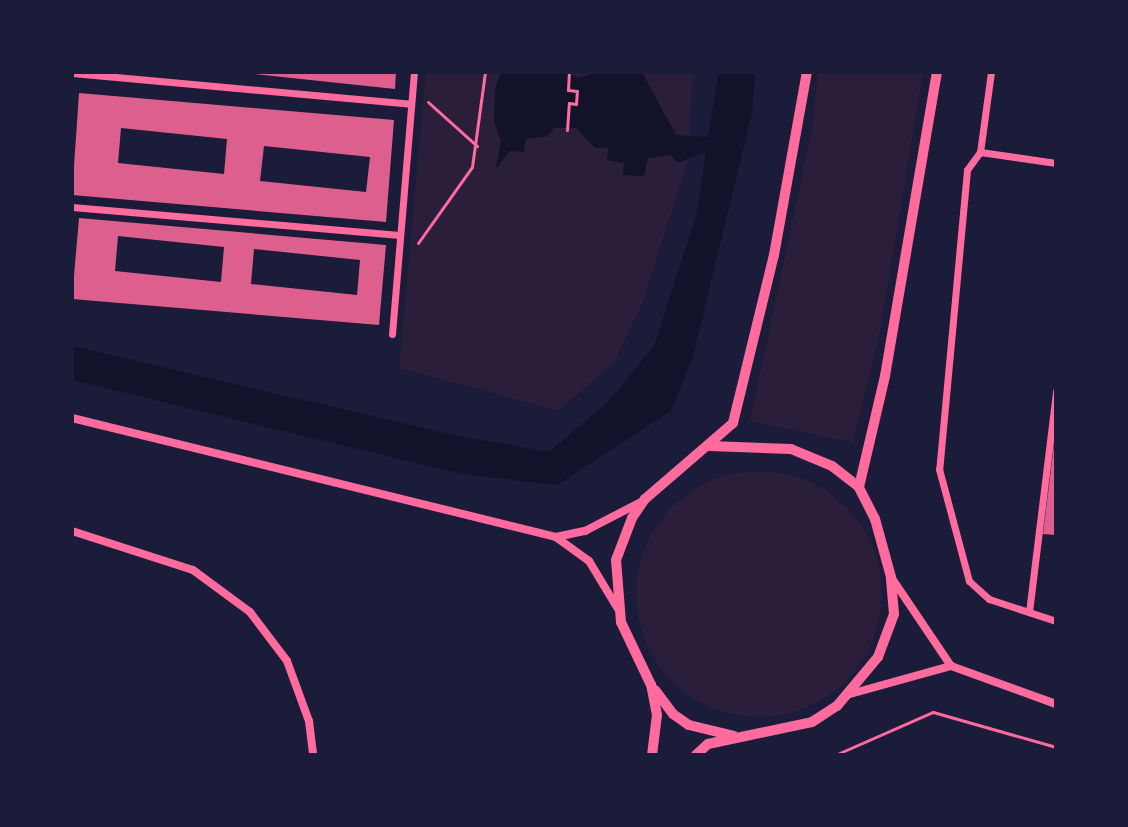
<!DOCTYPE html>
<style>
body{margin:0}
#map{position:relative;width:1128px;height:827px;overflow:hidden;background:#1b1b3a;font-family:"PT Sans",sans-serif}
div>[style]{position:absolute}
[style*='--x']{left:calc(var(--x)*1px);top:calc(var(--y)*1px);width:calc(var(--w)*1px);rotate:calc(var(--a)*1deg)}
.green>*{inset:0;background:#2a1e3b}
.round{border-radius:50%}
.water>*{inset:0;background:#12122b}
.building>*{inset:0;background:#dd5f8e}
.path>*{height:3px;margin:-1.5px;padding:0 1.5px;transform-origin:1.5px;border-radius:1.5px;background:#ff6b9d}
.service>*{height:3px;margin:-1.5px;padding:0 1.5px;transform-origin:1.5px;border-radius:1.5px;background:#ff6b9d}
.minor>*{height:7px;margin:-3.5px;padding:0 3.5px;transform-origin:3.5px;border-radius:3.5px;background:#ff6b9d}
.tertiary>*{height:8px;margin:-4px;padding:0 4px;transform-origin:4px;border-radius:4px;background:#ff6b9d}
.primary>*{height:10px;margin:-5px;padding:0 5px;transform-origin:5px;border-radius:5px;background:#ff6b9d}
span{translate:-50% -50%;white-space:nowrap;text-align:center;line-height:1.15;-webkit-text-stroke:8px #1b1b3a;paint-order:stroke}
.frame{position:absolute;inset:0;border:74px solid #1b1b3a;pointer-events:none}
</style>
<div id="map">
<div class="green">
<div style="clip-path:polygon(426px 72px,693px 72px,688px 161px,642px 304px,615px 361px,559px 411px,399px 368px)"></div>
<div style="clip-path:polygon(818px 72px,923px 72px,880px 331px,853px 443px,750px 421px,812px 129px)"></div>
<div class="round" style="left:636px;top:471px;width:246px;height:246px"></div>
</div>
<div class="water">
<div style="clip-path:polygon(501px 72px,567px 72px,578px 78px,598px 72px,642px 72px,676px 135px,708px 137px,719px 72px,755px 72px,752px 113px,693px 356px,671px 411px,557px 485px,461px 474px,72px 380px,72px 346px,453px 435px,549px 452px,609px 401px,655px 344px,697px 212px,706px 152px,677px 163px,671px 155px,648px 158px,644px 176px,623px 175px,624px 163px,607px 160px,608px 148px,595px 148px,576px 128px,554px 128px,548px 136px,526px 139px,524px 152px,510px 151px,496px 168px,501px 141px,494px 122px,495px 89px)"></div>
</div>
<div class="building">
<div style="clip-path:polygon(235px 72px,396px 72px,395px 89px)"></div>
<div style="clip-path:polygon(evenodd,79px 93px,394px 120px,386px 222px,72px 195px,79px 93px,121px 128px,227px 139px,224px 174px,118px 163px,121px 128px,79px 93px,264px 146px,370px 157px,366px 192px,260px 181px,264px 146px)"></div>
<div style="clip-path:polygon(evenodd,79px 218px,386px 245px,379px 325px,72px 299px,79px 218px,118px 236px,224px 247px,221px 282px,115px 271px,118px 236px,79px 218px,254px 249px,360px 260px,357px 295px,251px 284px,254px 249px)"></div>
<div style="clip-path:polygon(1054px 445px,1056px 445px,1056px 535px,1043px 534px)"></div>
</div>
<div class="path">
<div style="--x:428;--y:102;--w:66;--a:41.9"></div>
<div style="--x:567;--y:130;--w:27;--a:-86"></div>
<div style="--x:569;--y:103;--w:7;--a:8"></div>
<div style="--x:576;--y:104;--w:13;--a:-86"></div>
<div style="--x:577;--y:91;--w:9;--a:-174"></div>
<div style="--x:568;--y:90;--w:18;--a:-87"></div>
<div style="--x:418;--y:243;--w:93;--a:-54.6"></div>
<div style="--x:472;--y:167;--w:96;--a:-82.2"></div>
</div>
<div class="service">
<div style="--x:835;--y:755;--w:107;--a:-23.7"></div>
<div style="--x:933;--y:712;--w:128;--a:15.9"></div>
</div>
<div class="minor">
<div style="--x:991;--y:72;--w:81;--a:97.8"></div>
<div style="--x:980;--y:152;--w:77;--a:8.2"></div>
<div style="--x:72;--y:73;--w:340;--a:5.2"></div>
<div style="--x:980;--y:152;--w:22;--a:126"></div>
<div style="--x:967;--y:170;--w:300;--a:95.3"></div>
<div style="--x:939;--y:469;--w:116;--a:75"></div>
<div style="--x:969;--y:581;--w:27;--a:42"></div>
<div style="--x:989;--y:599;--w:71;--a:18.2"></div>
<div style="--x:72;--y:207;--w:329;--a:4.9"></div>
<div style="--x:392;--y:334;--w:263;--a:-85.2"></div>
<div style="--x:1029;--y:612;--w:223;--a:-83"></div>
</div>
<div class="tertiary">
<div style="--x:72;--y:418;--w:498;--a:13.8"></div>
<div style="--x:72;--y:531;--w:127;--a:17.9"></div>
<div style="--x:193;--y:570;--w:71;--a:36.4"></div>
<div style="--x:250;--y:612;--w:61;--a:52.9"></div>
<div style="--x:287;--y:661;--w:64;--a:69.9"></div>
<div style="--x:309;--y:721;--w:34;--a:83"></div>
<div style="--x:891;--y:577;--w:107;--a:56"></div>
<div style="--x:618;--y:609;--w:56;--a:-121.1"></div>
<div style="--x:589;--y:561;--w:41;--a:-144"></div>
<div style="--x:556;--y:537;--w:30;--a:-12"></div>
<div style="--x:585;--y:531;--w:63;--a:-27.4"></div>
<div style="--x:850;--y:694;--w:105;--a:-15.5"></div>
<div style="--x:951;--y:666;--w:112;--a:19.9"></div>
</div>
<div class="primary">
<div style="--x:710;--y:446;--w:81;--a:2.1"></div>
<div style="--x:791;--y:449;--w:44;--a:22.5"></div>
<div style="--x:832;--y:466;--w:34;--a:38"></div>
<div style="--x:655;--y:690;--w:30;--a:53"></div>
<div style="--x:673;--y:714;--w:19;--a:35"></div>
<div style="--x:689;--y:725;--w:46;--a:13.7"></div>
<div style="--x:652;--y:755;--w:40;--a:-82.9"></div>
<div style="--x:657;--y:715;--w:31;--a:-101"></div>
<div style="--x:651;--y:685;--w:70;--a:-115.5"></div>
<div style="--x:621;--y:622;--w:62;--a:-94.6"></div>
<div style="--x:616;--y:560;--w:45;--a:-69.1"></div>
<div style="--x:632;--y:518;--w:23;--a:-56"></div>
<div style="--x:645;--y:499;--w:116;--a:-40.8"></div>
<div style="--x:733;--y:423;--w:173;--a:-76.3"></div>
<div style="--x:774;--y:255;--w:186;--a:-79.8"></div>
<div style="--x:696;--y:755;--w:16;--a:-43"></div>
<div style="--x:708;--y:744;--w:106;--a:-11.9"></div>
<div style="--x:812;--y:722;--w:30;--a:-33"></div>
<div style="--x:837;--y:706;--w:64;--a:-50.1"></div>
<div style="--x:878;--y:657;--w:46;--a:-69.6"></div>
<div style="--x:894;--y:614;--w:37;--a:-95"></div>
<div style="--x:891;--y:577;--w:60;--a:-105.4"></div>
<div style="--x:875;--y:519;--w:36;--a:-117"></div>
<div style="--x:859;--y:487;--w:114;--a:-76.8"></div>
<div style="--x:885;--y:376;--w:308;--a:-80.3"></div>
</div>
<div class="frame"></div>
</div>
